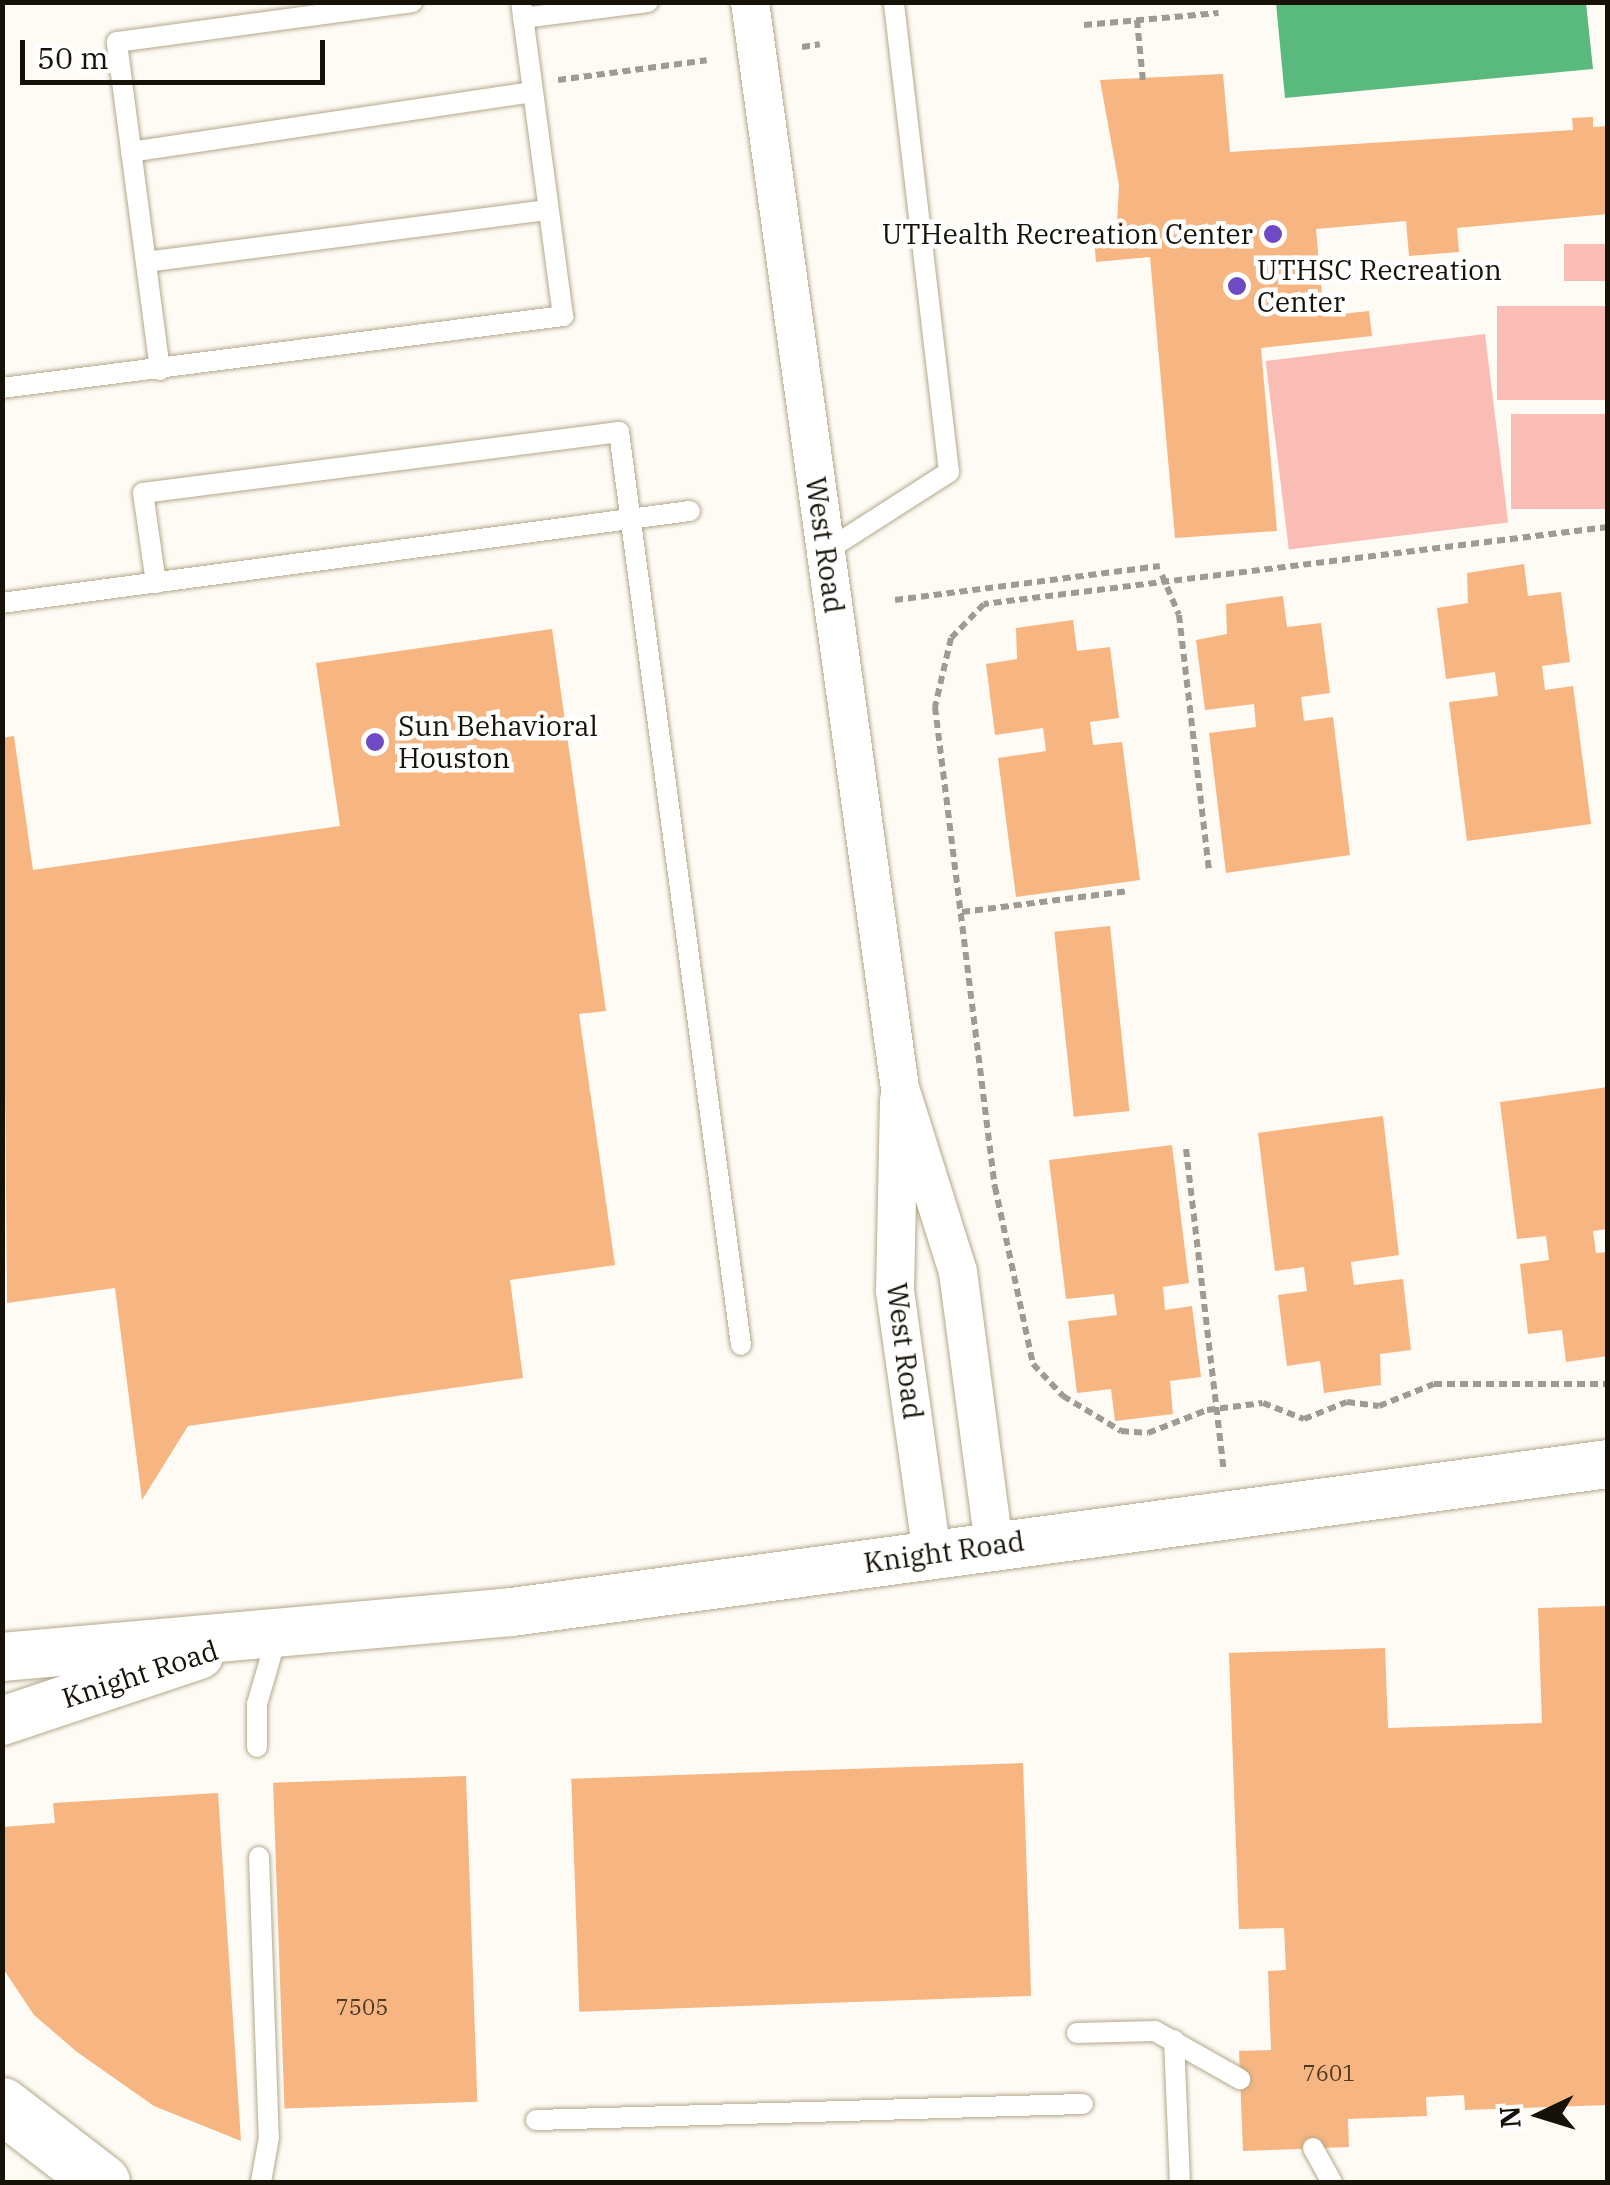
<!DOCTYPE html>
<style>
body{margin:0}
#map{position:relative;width:1610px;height:2185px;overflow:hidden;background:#fefbf5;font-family:"IBM Plex Serif",serif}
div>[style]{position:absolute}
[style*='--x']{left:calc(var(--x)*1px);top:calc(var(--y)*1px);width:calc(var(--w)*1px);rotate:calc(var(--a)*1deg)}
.green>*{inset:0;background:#fabdb5;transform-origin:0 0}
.water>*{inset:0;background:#5aba7e}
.building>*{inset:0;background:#f6b581;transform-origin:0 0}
.path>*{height:6px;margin-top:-3px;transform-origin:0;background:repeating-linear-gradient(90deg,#9f9b93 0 8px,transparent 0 13px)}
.roads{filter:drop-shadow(0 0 2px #b3a889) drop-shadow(0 0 2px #b3a889)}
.service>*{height:20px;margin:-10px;padding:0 10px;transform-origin:10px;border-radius:10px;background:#fff}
.minor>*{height:38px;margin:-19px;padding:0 19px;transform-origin:19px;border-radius:19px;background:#fff}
.tertiary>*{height:48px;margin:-24px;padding:0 24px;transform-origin:24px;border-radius:24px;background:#fff}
.primary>*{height:55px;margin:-27.5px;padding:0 27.5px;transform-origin:27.5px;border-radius:27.5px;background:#fff}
.dots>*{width:28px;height:28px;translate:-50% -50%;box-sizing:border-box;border:5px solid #fff;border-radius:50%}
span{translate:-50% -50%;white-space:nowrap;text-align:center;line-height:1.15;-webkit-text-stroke:9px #fff;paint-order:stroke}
.number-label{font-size:22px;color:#4e3b26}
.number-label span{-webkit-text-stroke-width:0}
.poi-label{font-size:28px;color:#161207}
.right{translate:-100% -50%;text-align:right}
.left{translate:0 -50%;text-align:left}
.street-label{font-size:28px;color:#161207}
.frame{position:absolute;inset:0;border:5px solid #161207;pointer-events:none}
.north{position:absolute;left:1490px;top:2065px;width:100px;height:100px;-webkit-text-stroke:8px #fff;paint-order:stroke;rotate:266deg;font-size:28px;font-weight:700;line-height:40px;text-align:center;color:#161207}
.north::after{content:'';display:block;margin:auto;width:35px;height:45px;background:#161207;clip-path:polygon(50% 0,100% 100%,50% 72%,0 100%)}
.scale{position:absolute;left:20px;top:40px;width:305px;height:45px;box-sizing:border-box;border:5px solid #161207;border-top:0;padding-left:12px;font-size:30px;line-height:35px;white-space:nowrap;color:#161207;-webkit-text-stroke:8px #fff;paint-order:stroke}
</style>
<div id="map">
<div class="green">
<div style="left:1607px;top:244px;width:37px;height:43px;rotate:90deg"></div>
<div style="left:1607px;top:306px;width:94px;height:110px;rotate:90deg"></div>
<div style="left:1485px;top:334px;width:190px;height:221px;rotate:83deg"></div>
<div style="left:1607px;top:414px;width:95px;height:96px;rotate:90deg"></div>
</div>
<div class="water">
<div style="clip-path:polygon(1276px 3px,1586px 3px,1593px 69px,1285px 98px)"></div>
</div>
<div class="building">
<div style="clip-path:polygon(1223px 74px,1230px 152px,1573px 130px,1572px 118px,1593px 117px,1593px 127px,1608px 126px,1608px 214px,1457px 228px,1459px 252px,1409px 256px,1406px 221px,1316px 229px,1324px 316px,1369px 311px,1372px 336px,1261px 348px,1277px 531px,1175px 538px,1150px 257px,1096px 262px,1093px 228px,1117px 225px,1119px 185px,1100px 80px)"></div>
<div style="clip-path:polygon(1524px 564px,1528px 596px,1561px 592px,1570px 662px,1542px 666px,1545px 690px,1573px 686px,1591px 824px,1467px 841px,1449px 702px,1498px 696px,1495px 672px,1446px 679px,1437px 608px,1468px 603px,1467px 573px)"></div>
<div style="clip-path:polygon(1283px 596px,1287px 627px,1321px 623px,1330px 693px,1301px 697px,1304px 721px,1333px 717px,1350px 855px,1226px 873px,1209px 733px,1256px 727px,1254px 704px,1205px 710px,1196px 640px,1227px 634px,1226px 604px)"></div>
<div style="clip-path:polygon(1073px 620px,1077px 651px,1110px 647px,1119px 718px,1090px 722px,1093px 745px,1122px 742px,1140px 880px,1016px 897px,998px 758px,1046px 751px,1043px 728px,995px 735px,986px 664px,1017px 659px,1016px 628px)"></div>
<div style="clip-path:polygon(552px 629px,606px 1011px,579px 1014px,615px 1265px,510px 1280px,523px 1378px,188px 1426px,142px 1500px,115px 1288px,7px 1303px,2px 738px,14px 736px,33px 870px,340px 826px,316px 663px)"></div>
<div style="left:1110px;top:926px;width:186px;height:56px;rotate:84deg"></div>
<div style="clip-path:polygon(1608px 1087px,1608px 1229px,1593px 1231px,1596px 1253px,1608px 1252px,1608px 1356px,1566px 1362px,1562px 1330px,1528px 1334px,1520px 1264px,1549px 1260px,1546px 1236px,1517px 1239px,1500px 1102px)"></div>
<div style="clip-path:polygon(1383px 1116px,1399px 1255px,1351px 1262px,1354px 1285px,1403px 1279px,1411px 1350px,1380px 1354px,1381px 1385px,1324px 1393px,1320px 1361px,1287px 1366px,1278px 1295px,1307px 1291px,1304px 1267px,1275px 1271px,1258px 1133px)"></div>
<div style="clip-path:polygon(1172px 1145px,1189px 1283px,1163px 1287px,1165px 1310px,1192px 1306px,1201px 1377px,1170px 1381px,1173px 1414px,1115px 1421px,1111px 1389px,1077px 1393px,1068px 1321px,1117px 1315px,1114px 1294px,1066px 1299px,1049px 1160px)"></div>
<div style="clip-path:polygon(1608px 1606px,1608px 2105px,1465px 2110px,1464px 2095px,1426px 2097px,1427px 2116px,1348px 2119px,1349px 2147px,1243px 2151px,1239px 2051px,1271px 2050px,1268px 1971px,1286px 1970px,1284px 1928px,1239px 1929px,1229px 1653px,1385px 1648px,1388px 1728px,1542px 1723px,1538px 1608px)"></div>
<div style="left:1023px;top:1763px;width:233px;height:452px;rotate:88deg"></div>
<div style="left:466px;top:1776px;width:326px;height:193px;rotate:88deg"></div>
<div style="clip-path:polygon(218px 1793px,241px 2141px,154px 2106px,77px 2052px,34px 2015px,2px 1967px,2px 1827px,55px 1823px,53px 1803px)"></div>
</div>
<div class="path">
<div style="--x:1137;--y:20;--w:61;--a:84.4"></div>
<div style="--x:1084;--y:25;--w:135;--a:-5.1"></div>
<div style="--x:802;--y:47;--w:18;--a:-9"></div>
<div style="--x:558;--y:80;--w:150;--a:-7.6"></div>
<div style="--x:1608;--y:527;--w:629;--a:172.97"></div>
<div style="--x:984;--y:604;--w:47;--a:134.1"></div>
<div style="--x:951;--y:638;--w:71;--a:103.1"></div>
<div style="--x:935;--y:707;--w:484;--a:82.9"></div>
<div style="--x:995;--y:1187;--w:181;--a:77.9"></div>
<div style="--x:1033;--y:1364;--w:44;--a:46.8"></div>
<div style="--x:1063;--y:1396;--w:68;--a:31.1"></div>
<div style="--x:1121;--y:1431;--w:27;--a:4"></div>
<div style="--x:1148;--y:1433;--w:63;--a:-21.3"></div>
<div style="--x:1207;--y:1410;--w:56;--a:-7.1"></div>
<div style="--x:1263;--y:1403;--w:44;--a:21.3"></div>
<div style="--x:1304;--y:1419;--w:46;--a:-21.6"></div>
<div style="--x:1347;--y:1402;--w:32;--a:7"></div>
<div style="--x:1379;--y:1406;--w:59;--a:-21.8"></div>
<div style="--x:1434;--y:1384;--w:174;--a:0"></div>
<div style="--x:1162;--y:575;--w:43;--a:67"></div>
<div style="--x:1179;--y:615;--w:259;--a:83.3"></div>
<div style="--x:895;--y:600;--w:267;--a:-7.3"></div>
<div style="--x:962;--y:912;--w:168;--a:-7.2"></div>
<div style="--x:1186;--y:1149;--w:325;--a:83.3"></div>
</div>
<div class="roads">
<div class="service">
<div style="--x:523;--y:18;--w:126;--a:-7.3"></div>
<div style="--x:131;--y:152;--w:406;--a:-8.5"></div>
<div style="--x:146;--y:262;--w:405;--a:-7.4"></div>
<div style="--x:160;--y:370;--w:331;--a:-97.5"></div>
<div style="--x:117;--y:42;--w:298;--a:-7.7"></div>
<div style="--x:2;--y:388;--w:566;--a:-7.31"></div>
<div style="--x:563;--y:316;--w:317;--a:-97.6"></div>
<div style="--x:826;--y:551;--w:146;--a:-32.7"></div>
<div style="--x:949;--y:472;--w:473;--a:-96.7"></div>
<div style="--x:156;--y:583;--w:91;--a:-98.2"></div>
<div style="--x:143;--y:493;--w:480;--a:-7.3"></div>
<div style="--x:619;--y:432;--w:921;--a:82.39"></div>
<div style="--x:2;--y:603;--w:694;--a:-7.62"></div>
<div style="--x:257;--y:1747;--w:43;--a:-90"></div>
<div style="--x:257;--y:1704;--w:75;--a:-73.7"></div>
<div style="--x:259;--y:1857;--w:280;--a:88"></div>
<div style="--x:269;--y:2137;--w:46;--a:100.1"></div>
<div style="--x:1077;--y:2033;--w:78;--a:-1.5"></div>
<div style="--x:1155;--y:2031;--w:98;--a:29.5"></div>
<div style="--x:1174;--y:2040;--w:142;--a:87.6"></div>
<div style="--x:536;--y:2120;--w:547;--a:-1.68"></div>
<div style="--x:1313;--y:2148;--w:39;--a:61"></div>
</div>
<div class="minor">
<div style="--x:750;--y:2;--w:1096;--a:82.14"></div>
<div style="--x:900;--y:1088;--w:193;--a:72.5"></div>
<div style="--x:958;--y:1272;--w:274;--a:82.5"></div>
<div style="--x:899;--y:1100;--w:191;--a:91.2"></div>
<div style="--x:895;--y:1291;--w:265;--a:82"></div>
</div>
<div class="tertiary">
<div style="--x:2;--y:1657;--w:512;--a:-5.04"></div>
<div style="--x:512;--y:1612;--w:1106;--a:-7.69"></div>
<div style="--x:2;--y:1721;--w:208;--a:-18.5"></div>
</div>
<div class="primary">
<div style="--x:2;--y:2105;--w:126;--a:37.6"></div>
</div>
</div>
<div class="dots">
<div style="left:1273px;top:234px;background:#6e4bc4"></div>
<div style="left:1237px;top:286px;background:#6e4bc4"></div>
<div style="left:375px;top:742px;background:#6e4bc4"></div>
</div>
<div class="number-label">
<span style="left:362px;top:2007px">7505</span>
<span style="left:1329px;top:2073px">7601</span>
</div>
<div class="poi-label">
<span class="right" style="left:1253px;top:234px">UTHealth Recreation Center</span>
<span class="left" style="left:1257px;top:286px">UTHSC Recreation<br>Center</span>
<span class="left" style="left:398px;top:742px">Sun Behavioral<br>Houston</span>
</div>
<div class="street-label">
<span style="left:825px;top:545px;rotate:82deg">West Road</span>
<span style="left:905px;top:1351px;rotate:83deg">West Road</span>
<span style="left:944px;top:1552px;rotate:-8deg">Knight Road</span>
<span style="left:140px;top:1674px;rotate:-18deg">Knight Road</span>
</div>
<div class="frame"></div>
<div class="north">N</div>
<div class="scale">50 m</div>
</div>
